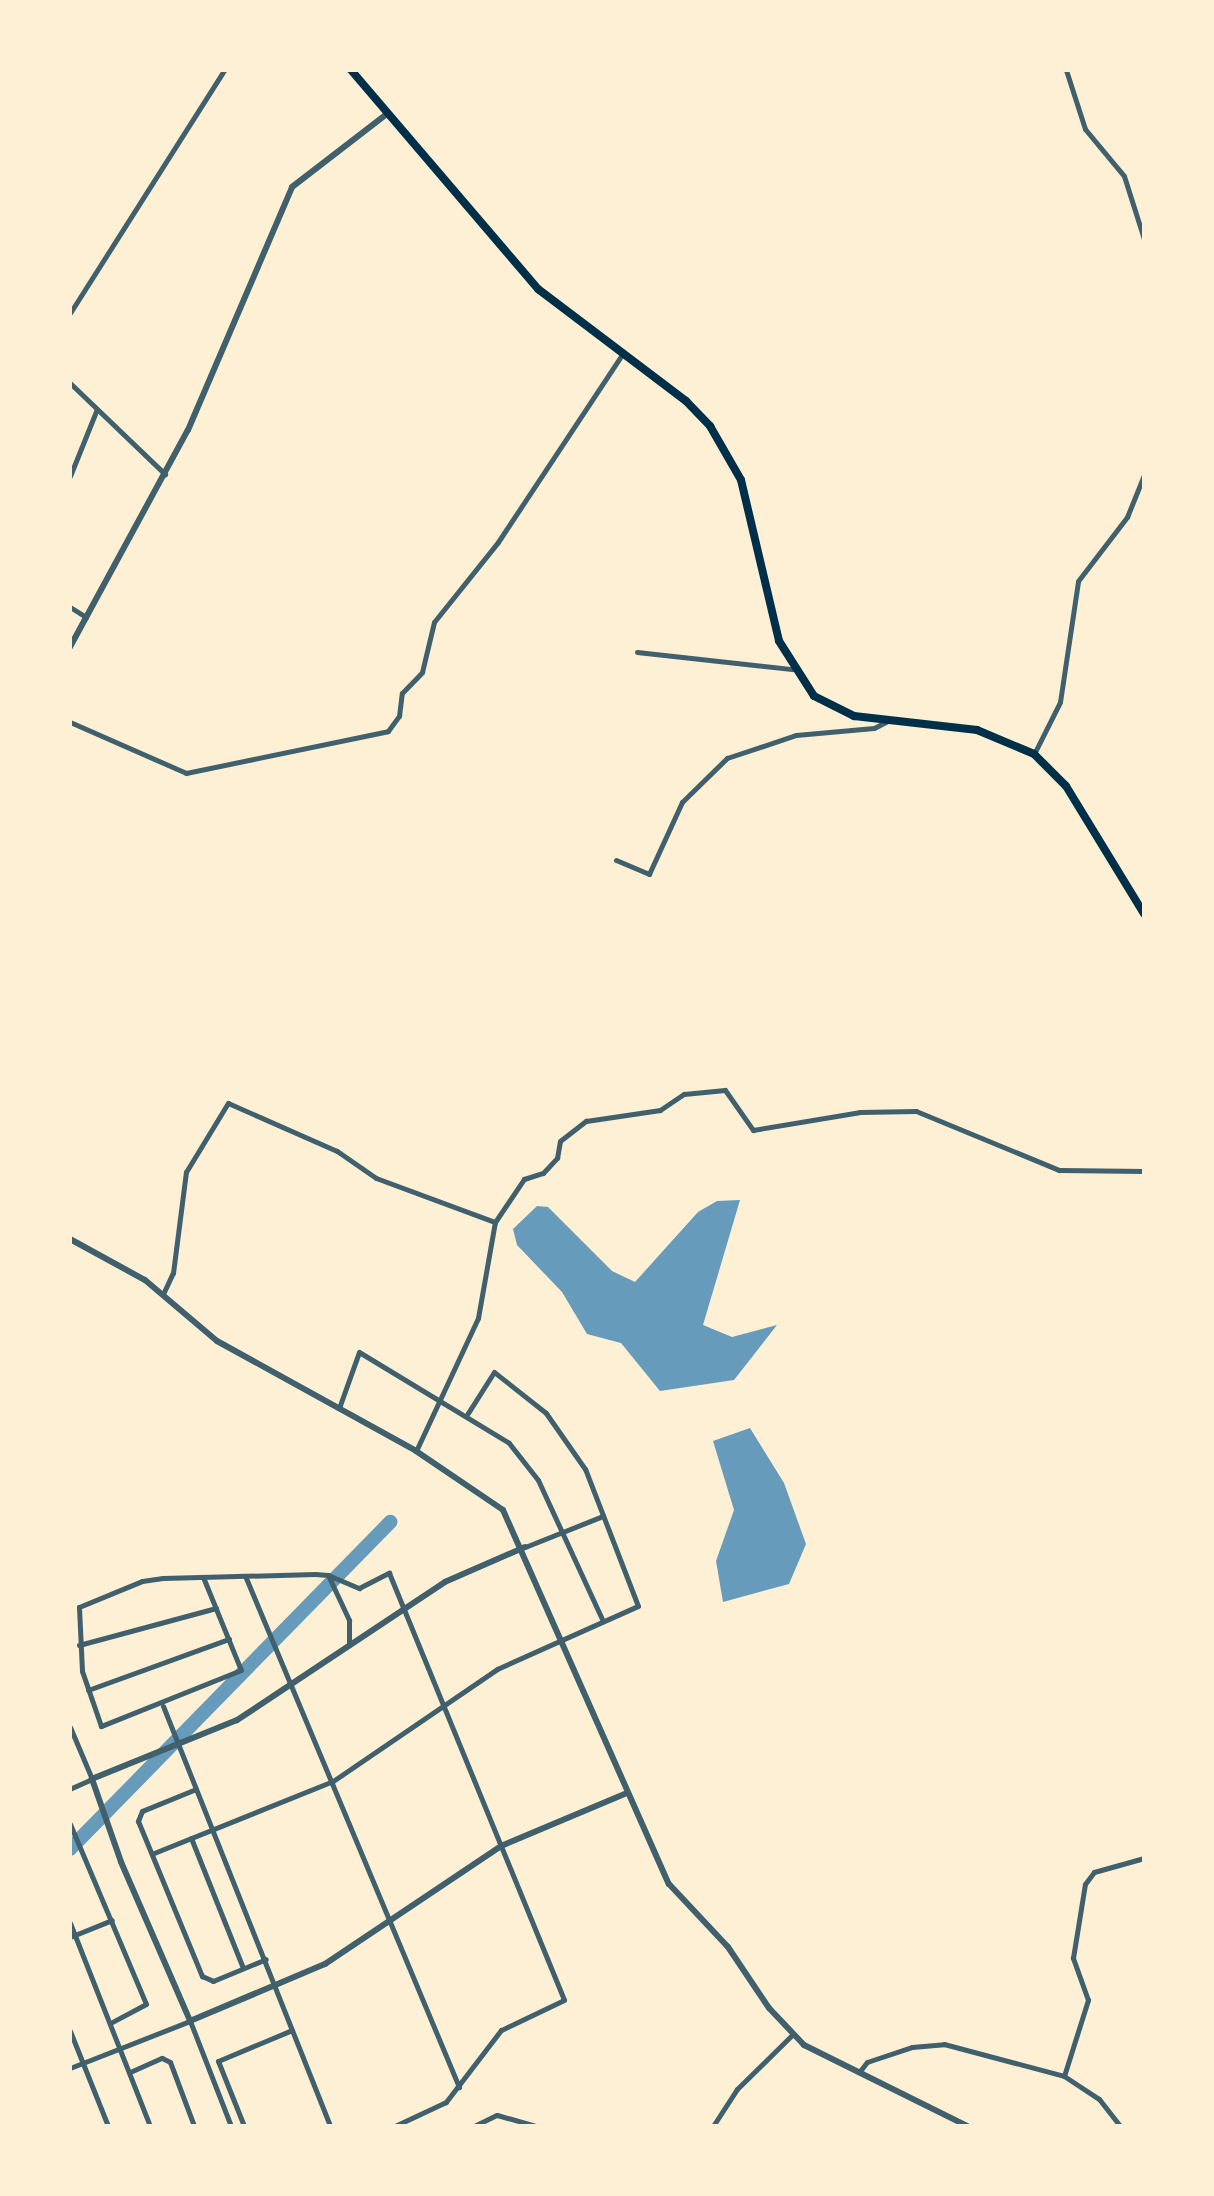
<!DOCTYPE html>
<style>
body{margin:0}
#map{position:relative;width:1214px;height:2196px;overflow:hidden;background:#fdf0d5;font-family:Helvetica,sans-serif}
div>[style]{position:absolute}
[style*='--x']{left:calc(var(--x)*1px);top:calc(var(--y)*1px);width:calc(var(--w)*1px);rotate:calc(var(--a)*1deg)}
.water>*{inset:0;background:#669bbc}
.river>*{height:14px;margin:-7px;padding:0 7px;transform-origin:7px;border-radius:7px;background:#669bbc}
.minor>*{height:5px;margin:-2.5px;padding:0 2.5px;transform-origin:2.5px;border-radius:2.5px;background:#3f606c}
.tertiary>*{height:6px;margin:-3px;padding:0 3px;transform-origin:3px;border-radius:3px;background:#3f606c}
.primary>*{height:8px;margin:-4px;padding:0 4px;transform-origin:4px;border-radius:4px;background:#003049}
span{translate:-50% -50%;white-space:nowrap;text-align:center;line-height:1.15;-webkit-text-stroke:8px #fdf0d5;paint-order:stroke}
.frame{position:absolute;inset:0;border:72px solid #fdf0d5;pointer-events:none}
</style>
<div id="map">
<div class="water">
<div style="clip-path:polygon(740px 1200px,703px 1325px,732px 1337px,777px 1325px,734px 1380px,660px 1391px,621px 1343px,587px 1334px,562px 1292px,517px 1245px,513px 1229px,537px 1206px,548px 1207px,612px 1271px,635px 1282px,698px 1212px,717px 1201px)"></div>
<div style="clip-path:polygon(750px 1428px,784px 1483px,806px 1544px,789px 1584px,723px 1602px,716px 1561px,734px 1510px,713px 1441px)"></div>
</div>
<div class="river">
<div style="--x:70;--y:1849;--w:458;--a:-45.6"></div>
</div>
<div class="minor">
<div style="--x:1066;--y:70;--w:62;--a:72.1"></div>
<div style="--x:1085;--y:129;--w:61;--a:50.3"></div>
<div style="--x:1124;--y:176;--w:66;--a:72.4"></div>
<div style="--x:70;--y:313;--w:288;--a:-57.6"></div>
<div style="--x:70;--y:383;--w:132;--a:43.8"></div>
<div style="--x:70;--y:476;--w:72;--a:-68.1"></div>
<div style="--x:70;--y:607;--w:19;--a:32"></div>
<div style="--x:637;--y:652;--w:156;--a:6.3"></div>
<div style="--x:70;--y:722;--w:127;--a:23.7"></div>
<div style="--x:186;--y:773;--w:206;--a:-11.7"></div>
<div style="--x:388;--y:731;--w:19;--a:-54"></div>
<div style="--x:399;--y:716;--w:23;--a:-83"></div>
<div style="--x:402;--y:693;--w:29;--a:-46"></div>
<div style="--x:422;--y:672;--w:51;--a:-76.5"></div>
<div style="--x:434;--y:622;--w:102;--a:-51.3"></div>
<div style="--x:498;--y:542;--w:224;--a:-56.5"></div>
<div style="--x:1034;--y:754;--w:58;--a:-63.4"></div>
<div style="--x:1060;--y:702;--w:122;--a:-81.5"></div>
<div style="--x:1078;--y:581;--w:81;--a:-52.6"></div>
<div style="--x:1127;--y:517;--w:45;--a:-68"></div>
<div style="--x:616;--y:860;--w:36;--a:23"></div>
<div style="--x:649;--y:874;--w:79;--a:-65.4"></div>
<div style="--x:682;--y:802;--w:63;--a:-44.4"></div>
<div style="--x:727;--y:758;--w:73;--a:-18.4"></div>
<div style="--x:796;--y:735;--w:78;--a:-5.1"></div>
<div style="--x:874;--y:728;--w:16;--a:-27"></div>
<div style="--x:163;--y:1294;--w:23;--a:-65"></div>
<div style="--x:173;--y:1273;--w:102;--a:-82.7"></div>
<div style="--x:186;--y:1172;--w:81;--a:-58.7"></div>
<div style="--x:228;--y:1103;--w:119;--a:23.8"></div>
<div style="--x:337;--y:1151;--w:47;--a:34.7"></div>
<div style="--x:376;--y:1178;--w:127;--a:20.3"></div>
<div style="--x:339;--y:1408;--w:59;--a:-70.3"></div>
<div style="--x:359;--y:1352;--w:175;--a:31.2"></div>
<div style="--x:509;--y:1443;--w:47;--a:51.9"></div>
<div style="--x:538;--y:1480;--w:155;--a:65.3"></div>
<div style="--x:416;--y:1451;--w:147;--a:-65"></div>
<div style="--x:478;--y:1318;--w:97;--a:-80"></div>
<div style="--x:495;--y:1222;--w:52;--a:-56"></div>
<div style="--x:524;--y:1179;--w:20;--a:-18"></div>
<div style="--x:543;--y:1173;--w:21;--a:-47"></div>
<div style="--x:557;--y:1158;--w:17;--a:-80"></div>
<div style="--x:560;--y:1141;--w:33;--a:-38"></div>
<div style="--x:586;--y:1121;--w:75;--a:-8.5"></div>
<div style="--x:660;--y:1110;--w:29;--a:-34"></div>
<div style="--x:684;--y:1094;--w:41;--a:-5.6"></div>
<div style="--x:725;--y:1090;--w:49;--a:55"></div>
<div style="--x:753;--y:1130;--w:109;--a:-9.5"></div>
<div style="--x:860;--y:1112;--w:56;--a:-1"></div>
<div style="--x:916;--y:1111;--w:155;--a:22.4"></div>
<div style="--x:1059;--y:1170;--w:85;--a:0.7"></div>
<div style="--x:525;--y:1547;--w:84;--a:-21.7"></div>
<div style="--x:328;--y:1575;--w:34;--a:23"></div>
<div style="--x:359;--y:1588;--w:34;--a:-27"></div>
<div style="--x:389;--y:1573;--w:461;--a:67.7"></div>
<div style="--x:564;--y:2000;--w:70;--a:154.5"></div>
<div style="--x:501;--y:2030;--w:91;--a:127.4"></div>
<div style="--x:446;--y:2102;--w:56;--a:154.8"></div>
<div style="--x:203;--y:1577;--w:100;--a:67.8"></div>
<div style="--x:241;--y:1670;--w:151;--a:158.2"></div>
<div style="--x:101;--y:1726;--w:58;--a:-109.1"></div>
<div style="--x:82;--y:1671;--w:64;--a:-92.7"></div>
<div style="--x:79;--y:1607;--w:68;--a:-22.4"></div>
<div style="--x:142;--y:1581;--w:21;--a:-8"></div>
<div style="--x:163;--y:1578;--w:152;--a:-1.5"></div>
<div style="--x:315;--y:1574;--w:13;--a:4"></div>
<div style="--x:328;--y:1575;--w:50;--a:65"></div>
<div style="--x:349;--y:1620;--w:25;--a:90"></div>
<div style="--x:246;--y:1578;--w:552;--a:67.29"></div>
<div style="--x:79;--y:1645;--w:142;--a:-15.1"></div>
<div style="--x:88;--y:1690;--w:150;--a:-19.9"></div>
<div style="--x:163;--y:1706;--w:452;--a:68.3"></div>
<div style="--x:70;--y:1727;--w:56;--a:67.1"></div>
<div style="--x:92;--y:1779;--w:24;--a:156"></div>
<div style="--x:196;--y:1789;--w:58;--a:157.8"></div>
<div style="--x:142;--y:1811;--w:11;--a:112"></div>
<div style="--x:138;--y:1821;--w:168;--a:67.6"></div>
<div style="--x:202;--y:1976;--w:12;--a:24"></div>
<div style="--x:213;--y:1981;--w:57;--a:-22.5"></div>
<div style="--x:70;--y:1824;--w:195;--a:67.1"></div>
<div style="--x:146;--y:2004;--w:38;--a:152"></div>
<div style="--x:191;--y:1838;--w:140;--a:68.2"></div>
<div style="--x:154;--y:1853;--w:193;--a:-21.9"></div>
<div style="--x:333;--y:1781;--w:199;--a:-34.3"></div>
<div style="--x:497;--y:1669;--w:154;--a:-24.1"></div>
<div style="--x:638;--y:1606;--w:147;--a:-111.1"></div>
<div style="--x:585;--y:1469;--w:68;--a:-124.9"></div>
<div style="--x:546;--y:1413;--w:66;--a:-141.7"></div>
<div style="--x:494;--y:1372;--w:49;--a:122.4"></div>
<div style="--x:70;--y:1923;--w:218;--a:68.5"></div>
<div style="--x:70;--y:1937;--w:45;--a:-22"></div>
<div style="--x:70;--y:2031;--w:102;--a:68.2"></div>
<div style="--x:70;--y:2068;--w:129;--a:-21.4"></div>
<div style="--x:190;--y:2021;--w:113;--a:68.7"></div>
<div style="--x:860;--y:2071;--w:11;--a:-52"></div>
<div style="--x:867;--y:2062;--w:47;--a:-18.4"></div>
<div style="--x:912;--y:2047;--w:32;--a:-5"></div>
<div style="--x:944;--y:2044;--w:124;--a:14.9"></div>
<div style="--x:1064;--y:2076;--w:42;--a:33.3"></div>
<div style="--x:1099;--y:2099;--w:34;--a:52"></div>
<div style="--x:130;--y:2072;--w:35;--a:-24"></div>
<div style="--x:162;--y:2058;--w:9;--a:27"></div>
<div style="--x:170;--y:2062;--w:68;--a:69.4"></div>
<div style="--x:1064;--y:2076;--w:80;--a:-72.5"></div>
<div style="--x:1088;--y:2000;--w:45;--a:-109.7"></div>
<div style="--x:1073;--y:1958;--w:75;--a:-80.8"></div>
<div style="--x:1085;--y:1884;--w:15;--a:-53"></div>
<div style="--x:1094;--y:1872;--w:52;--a:-15.6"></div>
<div style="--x:244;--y:2126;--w:70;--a:-111.8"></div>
<div style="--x:218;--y:2061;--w:80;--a:-22.7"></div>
<div style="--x:474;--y:2126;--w:25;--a:-26"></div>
<div style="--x:497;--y:2115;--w:41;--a:15.8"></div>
<div style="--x:713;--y:2126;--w:44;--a:-57"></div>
<div style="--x:737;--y:2089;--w:77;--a:-44.5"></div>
</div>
<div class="tertiary">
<div style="--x:70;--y:647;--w:247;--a:-61.5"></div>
<div style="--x:188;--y:430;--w:264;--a:-66.8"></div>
<div style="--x:292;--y:187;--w:121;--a:-37.6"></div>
<div style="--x:70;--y:1239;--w:85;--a:28.7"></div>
<div style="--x:145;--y:1280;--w:94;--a:40.3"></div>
<div style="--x:217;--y:1341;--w:227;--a:28.9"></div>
<div style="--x:416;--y:1451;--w:105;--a:34.1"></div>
<div style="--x:503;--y:1510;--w:409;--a:66.1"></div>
<div style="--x:669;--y:1884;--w:86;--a:46.9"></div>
<div style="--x:728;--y:1947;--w:73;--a:56.1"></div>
<div style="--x:769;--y:2008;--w:51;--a:46.6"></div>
<div style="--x:804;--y:2045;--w:182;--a:26.4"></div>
<div style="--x:525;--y:1547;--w:87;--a:156.4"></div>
<div style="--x:445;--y:1582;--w:250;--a:146.4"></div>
<div style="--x:237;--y:1720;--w:157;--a:157.9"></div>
<div style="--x:92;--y:1779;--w:88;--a:70.7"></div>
<div style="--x:121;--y:1862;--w:173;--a:66.5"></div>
<div style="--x:190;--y:2021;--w:147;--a:-22.9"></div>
<div style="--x:325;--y:1964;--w:212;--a:-33.8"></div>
<div style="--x:501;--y:1846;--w:134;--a:-22.8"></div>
</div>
<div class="primary">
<div style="--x:351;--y:70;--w:288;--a:49.5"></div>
<div style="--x:538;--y:289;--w:186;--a:37.1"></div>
<div style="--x:686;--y:401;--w:35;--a:46"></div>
<div style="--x:710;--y:426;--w:62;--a:60.1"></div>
<div style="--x:741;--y:480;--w:165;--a:76.7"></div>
<div style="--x:779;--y:641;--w:65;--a:57.5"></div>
<div style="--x:814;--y:696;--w:45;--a:26.6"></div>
<div style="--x:854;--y:716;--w:124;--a:6.5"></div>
<div style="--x:977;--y:730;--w:62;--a:22.8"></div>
<div style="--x:1034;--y:754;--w:45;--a:45"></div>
<div style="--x:1066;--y:786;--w:150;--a:58.6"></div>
</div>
<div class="frame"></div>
</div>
